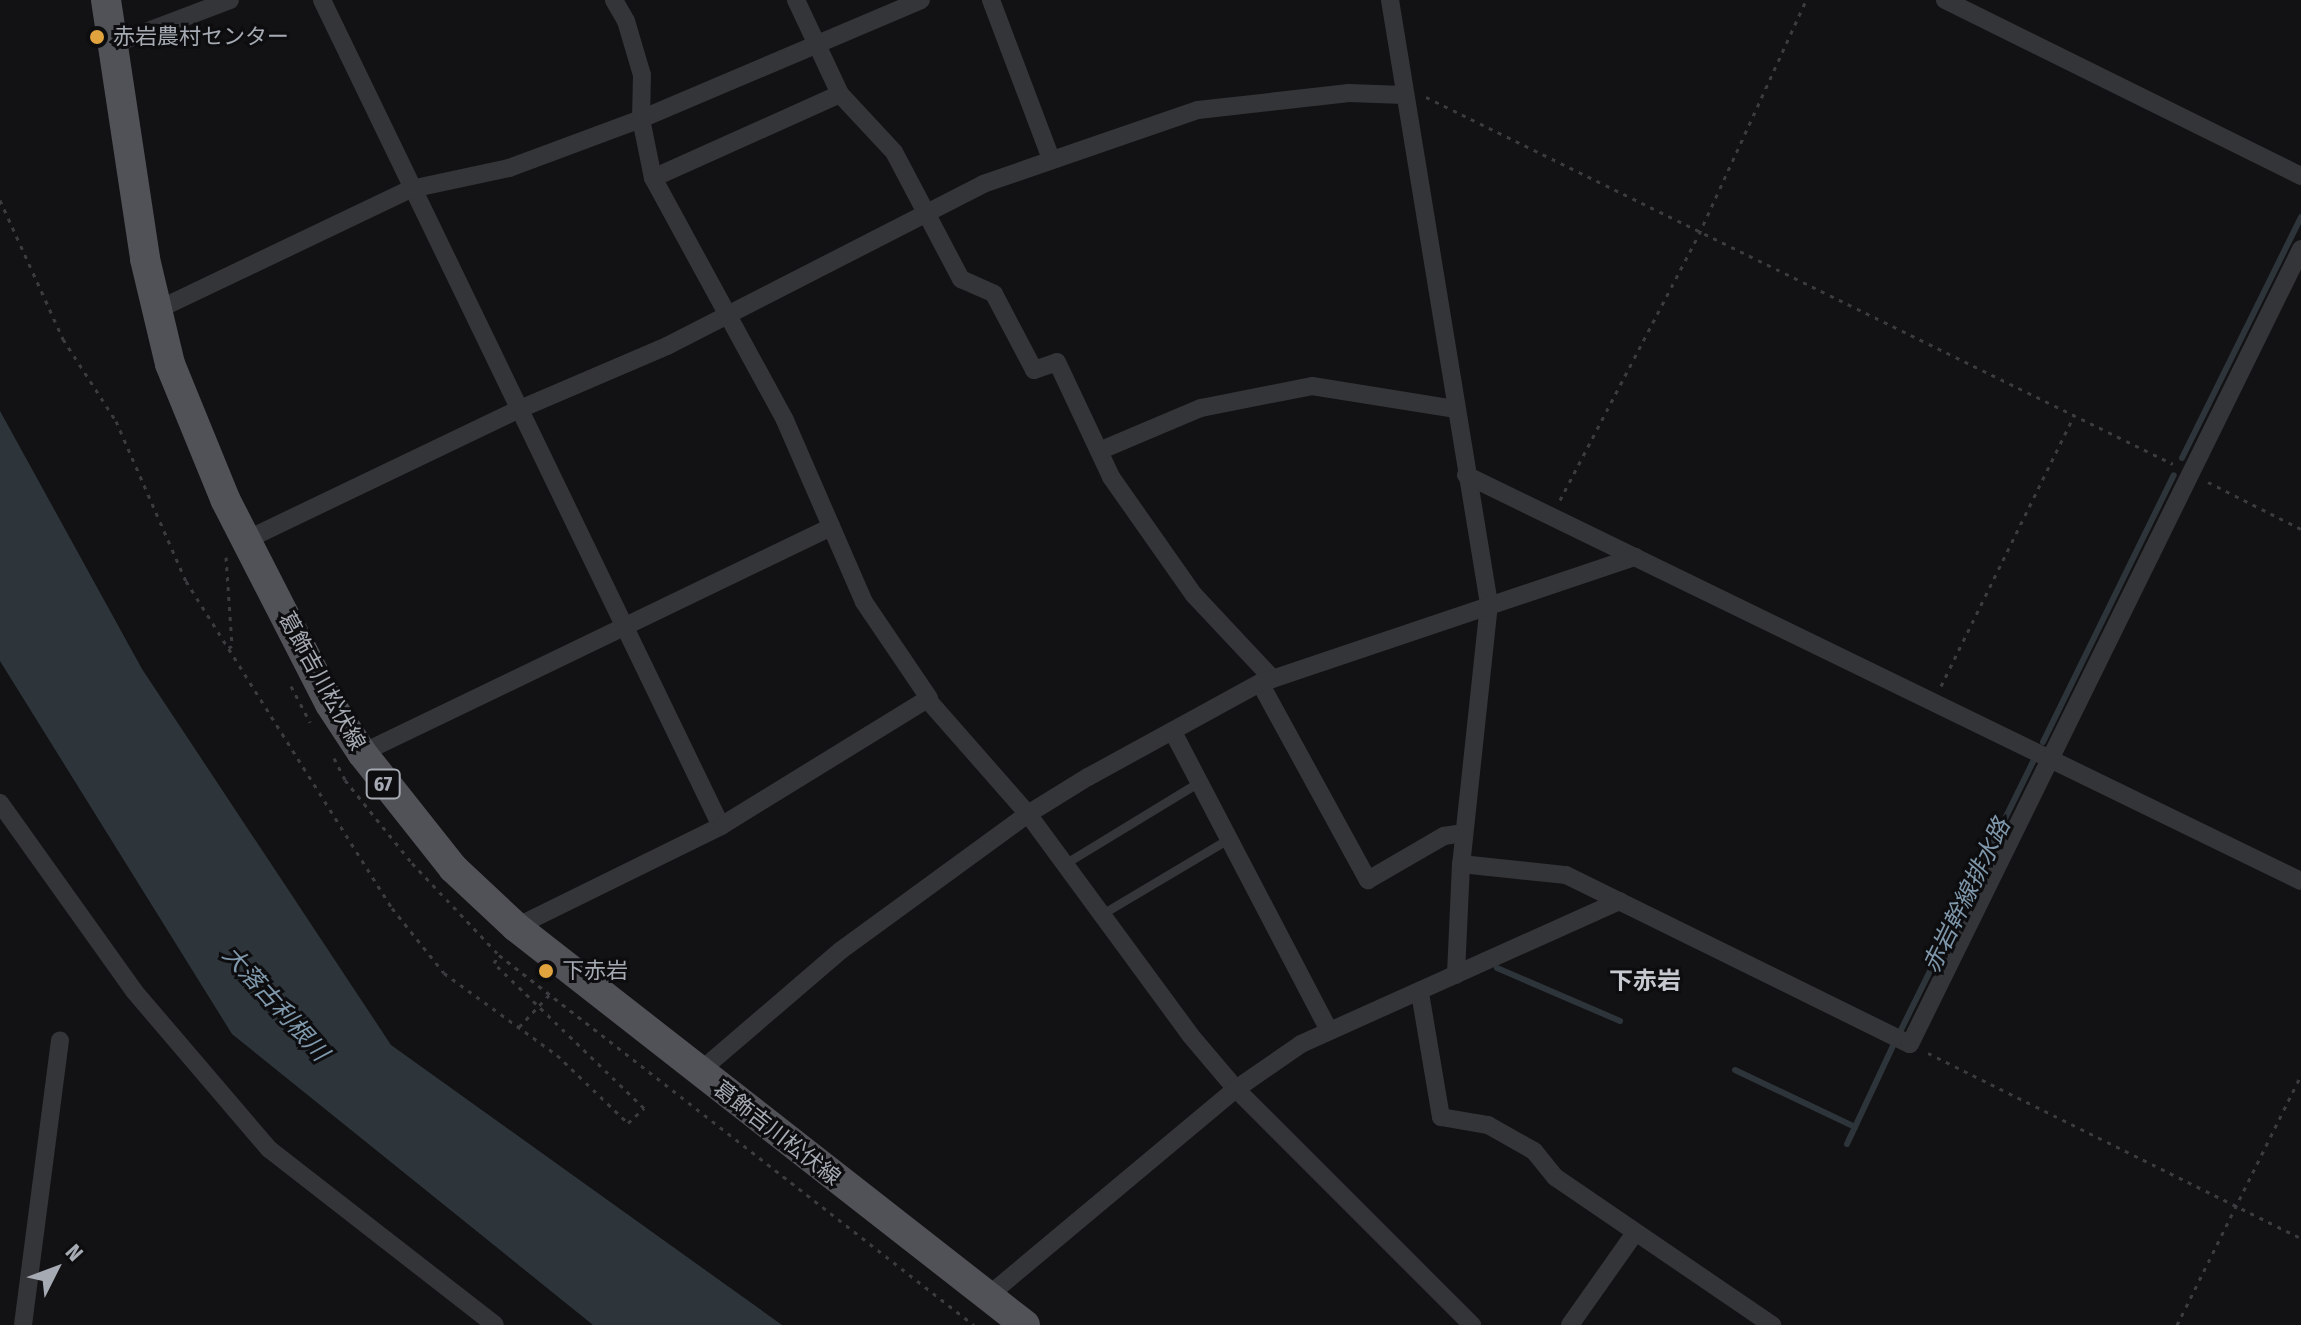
<!DOCTYPE html>
<meta charset="utf-8">
<style>
body{margin:0}
#map{position:relative;width:2301px;height:1325px;overflow:hidden;background:#121214;font-family:"Fira Sans Condensed","Noto Sans JP",sans-serif}
div>[style]{position:absolute}
[style*='--x']{left:calc(var(--x)*1px);top:calc(var(--y)*1px);width:calc(var(--w)*1px);rotate:calc(var(--a)*1deg)}
.water>*{inset:0;background:#2d353b}
.stream>*{height:6px;margin:-3px;padding:0 3px;transform-origin:3px;border-radius:3px;background:#2d353b}
.path>*{height:3px;margin-top:-1.5px;transform-origin:0;background:repeating-linear-gradient(90deg,#3a3c3f 0 4px,transparent 0 10px)}
.lane>*{height:9px;margin:-4.5px;padding:0 4.5px;transform-origin:4.5px;border-radius:4.5px;background:#343538}
.street>*{height:18px;margin:-9px;padding:0 9px;transform-origin:9px;border-radius:9px;background:#343538}
.primary>*{height:30px;margin:-15px;padding:0 15px;transform-origin:15px;border-radius:15px;background:#505257}
.dots>*{width:22px;height:22px;translate:-50% -50%;box-sizing:border-box;border:4px solid #0d0d0f;border-radius:50%}
span{translate:-50% -50%;white-space:nowrap;text-align:center;line-height:1.15;-webkit-text-stroke:6px #0d0d0f;paint-order:stroke}
.shield-label span{padding:2px 6px;background:#0d0d0f;border:2px solid;border-radius:6px;-webkit-text-stroke-width:0}
.shield-label{font-size:20px;color:#a5aab3;font-weight:700}
.poi-label{font-size:22px;color:#a5aab3}
.left{translate:0 -50%;text-align:left}
.street-label{font-size:22px;color:#a5aab3}
.water-label{font-size:24px;color:#7f98ab;font-style:italic}
.neighbourhood-label{font-size:24px;color:#c6c9cf;font-weight:700}
.north{position:absolute;left:16px;top:1229px;width:80px;height:80px;-webkit-text-stroke:6px #0d0d0f;paint-order:stroke;rotate:48deg;font-size:22px;font-weight:700;line-height:32px;text-align:center;color:#a5aab3}
.north::after{content:'';display:block;margin:auto;width:28px;height:36px;background:#a5aab3;clip-path:polygon(50% 0,100% 100%,50% 72%,0 100%)}
</style>
<div id="map">
<div class="water">
<div style="clip-path:polygon(0 411px,142px 669px,391px 1045px,782px 1325px,593px 1325px,232px 1034px,0 661px)"></div>
</div>
<div class="stream">
<div style="--x:2182;--y:458;--w:269;--a:-63.7"></div>
<div style="--x:2043;--y:742;--w:297;--a:-63.9"></div>
<div style="--x:1497;--y:968;--w:134;--a:23.3"></div>
<div style="--x:1900;--y:1032;--w:303;--a:-63.8"></div>
<div style="--x:1735;--y:1070;--w:133;--a:25.4"></div>
<div style="--x:1847;--y:1144;--w:108;--a:-64.9"></div>
</div>
<div class="path">
<div style="--x:1426;--y:97;--w:832;--a:26.16"></div>
<div style="--x:0;--y:200;--w:153;--a:65.6"></div>
<div style="--x:63;--y:339;--w:98;--a:57.1"></div>
<div style="--x:116;--y:421;--w:175;--a:66.4"></div>
<div style="--x:186;--y:581;--w:386;--a:57.8"></div>
<div style="--x:392;--y:908;--w:83;--a:51.3"></div>
<div style="--x:444;--y:973;--w:140;--a:36"></div>
<div style="--x:557;--y:1055;--w:98;--a:43.8"></div>
<div style="--x:628;--y:1123;--w:22;--a:-43"></div>
<div style="--x:644;--y:1108;--w:209;--a:-136"></div>
<div style="--x:494;--y:963;--w:9;--a:-58"></div>
<div style="--x:2208;--y:482;--w:104;--a:26.8"></div>
<div style="--x:1560;--y:500;--w:300;--a:-62.4"></div>
<div style="--x:1699;--y:234;--w:257;--a:-65.4"></div>
<div style="--x:226;--y:557;--w:89;--a:86.1"></div>
<div style="--x:232;--y:646;--w:7;--a:153"></div>
<div style="--x:291;--y:686;--w:41;--a:62.2"></div>
<div style="--x:1941;--y:686;--w:301;--a:-63.8"></div>
<div style="--x:334;--y:758;--w:25;--a:63"></div>
<div style="--x:345;--y:780;--w:107;--a:51.1"></div>
<div style="--x:412;--y:863;--w:127;--a:46.6"></div>
<div style="--x:499;--y:955;--w:602;--a:37.92"></div>
<div style="--x:519;--y:1027;--w:44;--a:-46.8"></div>
<div style="--x:1928;--y:1053;--w:416;--a:26.4"></div>
<div style="--x:2177;--y:1325;--w:279;--a:-63.6"></div>
</div>
<div class="lane">
<div style="--x:1066;--y:863;--w:156;--a:-31.3"></div>
<div style="--x:1102;--y:914;--w:149;--a:-30.7"></div>
</div>
<div class="street">
<div style="--x:322;--y:0;--w:917;--a:64.22"></div>
<div style="--x:796;--y:0;--w:104;--a:64.9"></div>
<div style="--x:840;--y:94;--w:79;--a:47"></div>
<div style="--x:894;--y:152;--w:144;--a:62.2"></div>
<div style="--x:961;--y:279;--w:36;--a:24"></div>
<div style="--x:994;--y:294;--w:86;--a:62.2"></div>
<div style="--x:1034;--y:370;--w:24;--a:-19"></div>
<div style="--x:1057;--y:362;--w:127;--a:64.8"></div>
<div style="--x:1111;--y:477;--w:144;--a:54.9"></div>
<div style="--x:1194;--y:595;--w:115;--a:46.8"></div>
<div style="--x:991;--y:0;--w:170;--a:69.3"></div>
<div style="--x:1390;--y:0;--w:612;--a:80.69"></div>
<div style="--x:1489;--y:604;--w:262;--a:96.1"></div>
<div style="--x:1461;--y:864;--w:111;--a:92.6"></div>
<div style="--x:1945;--y:0;--w:397;--a:26.3"></div>
<div style="--x:114;--y:44;--w:124;--a:-20.8"></div>
<div style="--x:653;--y:178;--w:205;--a:-24.2"></div>
<div style="--x:155;--y:311;--w:284;--a:-25.5"></div>
<div style="--x:411;--y:189;--w:100;--a:-12.1"></div>
<div style="--x:509;--y:168;--w:141;--a:-20.4"></div>
<div style="--x:641;--y:119;--w:304;--a:-23"></div>
<div style="--x:1099;--y:451;--w:111;--a:-22.9"></div>
<div style="--x:1201;--y:408;--w:113;--a:-11.2"></div>
<div style="--x:1312;--y:386;--w:146;--a:9.1"></div>
<div style="--x:1466;--y:475;--w:928;--a:25.93"></div>
<div style="--x:246;--y:540;--w:304;--a:-25.6"></div>
<div style="--x:520;--y:409;--w:160;--a:-23.2"></div>
<div style="--x:667;--y:346;--w:355;--a:-27.1"></div>
<div style="--x:983;--y:184;--w:227;--a:-19"></div>
<div style="--x:1198;--y:110;--w:152;--a:-6.4"></div>
<div style="--x:1349;--y:93;--w:55;--a:2.1"></div>
<div style="--x:1260;--y:683;--w:225;--a:61.3"></div>
<div style="--x:1368;--y:880;--w:88;--a:-30.1"></div>
<div style="--x:1444;--y:836;--w:20;--a:-9"></div>
<div style="--x:927;--y:699;--w:153;--a:48.7"></div>
<div style="--x:1028;--y:814;--w:275;--a:53.7"></div>
<div style="--x:1191;--y:1036;--w:70;--a:49.7"></div>
<div style="--x:1236;--y:1089;--w:334;--a:45"></div>
<div style="--x:1173;--y:732;--w:337;--a:62.4"></div>
<div style="--x:362;--y:753;--w:521;--a:-25.73"></div>
<div style="--x:0;--y:803;--w:231;--a:54.5"></div>
<div style="--x:134;--y:991;--w:208;--a:49.5"></div>
<div style="--x:269;--y:1149;--w:286;--a:37.9"></div>
<div style="--x:1461;--y:864;--w:106;--a:6"></div>
<div style="--x:1566;--y:875;--w:383;--a:26.2"></div>
<div style="--x:1910;--y:1044;--w:886;--a:-63.81"></div>
<div style="--x:516;--y:927;--w:229;--a:-26.2"></div>
<div style="--x:721;--y:826;--w:244;--a:-31.6"></div>
<div style="--x:929;--y:698;--w:116;--a:-124.1"></div>
<div style="--x:864;--y:602;--w:198;--a:-113.5"></div>
<div style="--x:785;--y:420;--w:276;--a:-118.6"></div>
<div style="--x:653;--y:178;--w:60;--a:-101.5"></div>
<div style="--x:641;--y:119;--w:44;--a:-88.7"></div>
<div style="--x:642;--y:75;--w:56;--a:-106.5"></div>
<div style="--x:626;--y:21;--w:24;--a:-120"></div>
<div style="--x:1420;--y:993;--w:126;--a:80.4"></div>
<div style="--x:1441;--y:1117;--w:48;--a:9.7"></div>
<div style="--x:1488;--y:1125;--w:53;--a:29.5"></div>
<div style="--x:1534;--y:1151;--w:33;--a:51"></div>
<div style="--x:1555;--y:1177;--w:263;--a:34.3"></div>
<div style="--x:699;--y:1072;--w:186;--a:-40.6"></div>
<div style="--x:840;--y:951;--w:233;--a:-36.1"></div>
<div style="--x:1028;--y:814;--w:70;--a:-31.7"></div>
<div style="--x:1088;--y:777;--w:196;--a:-28.7"></div>
<div style="--x:1260;--y:683;--w:396;--a:-18.6"></div>
<div style="--x:988;--y:1296;--w:323;--a:-39.9"></div>
<div style="--x:1236;--y:1089;--w:79;--a:-34.7"></div>
<div style="--x:1301;--y:1044;--w:349;--a:-24.2"></div>
<div style="--x:23;--y:1325;--w:287;--a:-82.6"></div>
<div style="--x:1570;--y:1325;--w:113;--a:-54.8"></div>
</div>
<div class="primary">
<div style="--x:106;--y:0;--w:262;--a:81.4"></div>
<div style="--x:145;--y:259;--w:108;--a:76.6"></div>
<div style="--x:170;--y:364;--w:146;--a:67.8"></div>
<div style="--x:225;--y:499;--w:230;--a:62.9"></div>
<div style="--x:330;--y:704;--w:59;--a:56.9"></div>
<div style="--x:362;--y:753;--w:147;--a:51.6"></div>
<div style="--x:453;--y:868;--w:86;--a:43.1"></div>
<div style="--x:516;--y:927;--w:646;--a:38.02"></div>
</div>
<div class="dots">
<div style="left:97px;top:37px;background:#e1a33d"></div>
<div style="left:546px;top:971px;background:#e1a33d"></div>
</div>
<div class="shield-label">
<span style="left:383px;top:784px">67</span>
</div>
<div class="poi-label">
<span class="left" style="left:113px;top:37px">赤岩農村センター</span>
<span class="left" style="left:562px;top:971px">下赤岩</span>
</div>
<div class="street-label">
<span style="left:322px;top:681px;rotate:61deg">葛飾吉川松伏線</span>
<span style="left:777px;top:1133px;rotate:38deg">葛飾吉川松伏線</span>
</div>
<div class="water-label">
<span style="left:1967px;top:896px;rotate:-64deg">赤岩幹線排水路</span>
<span style="left:275px;top:1004px;rotate:48deg">大落古利根川</span>
</div>
<div class="neighbourhood-label">
<span style="left:1645px;top:982px">下赤岩</span>
</div>
<div class="north">N</div>
</div>
